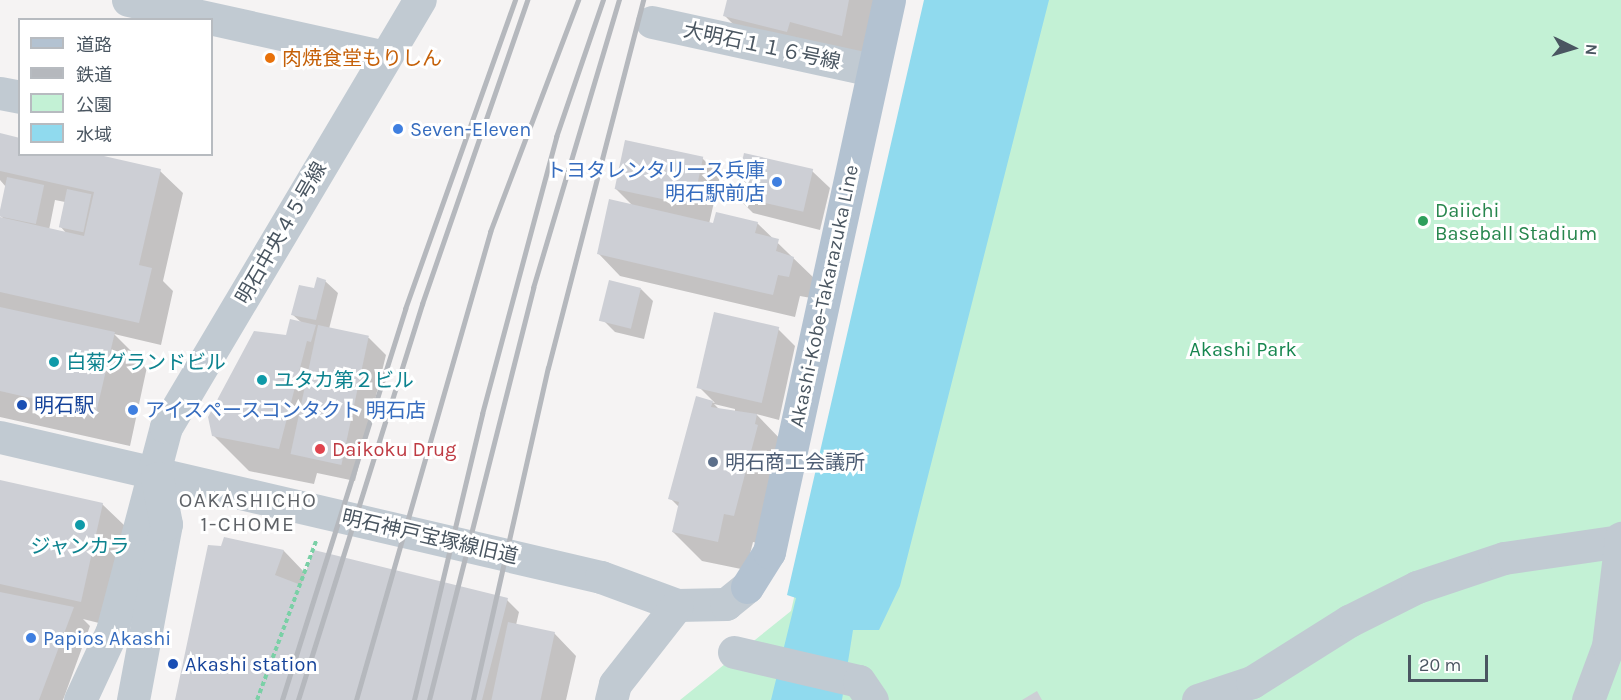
<!DOCTYPE html>
<meta charset="utf-8">
<style>
body{margin:0}
#map{position:relative;width:1621px;height:700px;overflow:hidden;background:#f5f3f3;font-family:Karla,"Noto Sans JP",sans-serif}
div>[style]{position:absolute}
[style*='--x']{left:calc(var(--x)*1px);top:calc(var(--y)*1px);width:calc(var(--w)*1px);rotate:calc(var(--a)*1deg)}
.green>*{inset:0;background:#c3f1d5}
.water>*{inset:0;background:#90daee}
.shadow>*{inset:0;background:#0003}
.building>*{inset:0;background:#cdcfd5;transform-origin:0 0}
.path>*{height:4px;margin-top:-2px;transform-origin:0;background:repeating-linear-gradient(90deg,#7ad0a6 0 4.5px,transparent 0 7.5px)}
.minor>*{height:33px;margin:-16.5px;padding:0 16.5px;transform-origin:16.5px;border-radius:16.5px;background:#c1cad2}
.major>*{height:33px;margin:-16.5px;padding:0 16.5px;transform-origin:16.5px;border-radius:16.5px;background:#b3c2d1}
.rail>*{height:4.5px;margin:-2.25px;padding:0 2.25px;transform-origin:2.25px;border-radius:2.25px;background:#b5b8bd}
.dots>*{width:16px;height:16px;translate:-50% -50%;box-sizing:border-box;border:3px solid #fff;border-radius:50%}
span{translate:-50% -50%;white-space:nowrap;text-align:center;line-height:1.15;-webkit-text-stroke:6px #fff;paint-order:stroke}
.street-label{font-size:20px;color:#4a5661}
.food-label{font-size:20px;color:#c56008}
.left{translate:0 -50%;text-align:left}
.shop-label{font-size:20px;color:#366cbe}
.right{translate:-100% -50%;text-align:right}
.leisure-label{font-size:20px;color:#27864d}
.park-label{font-size:20px;color:#17864f}
.culture-label{font-size:20px;color:#0d838f}
.transit-label{font-size:20px;color:#164399}
.health-label{font-size:20px;color:#be3a42}
.service-label{font-size:20px;color:#4e5e75}
.neighbourhood-label{font-size:21px;color:#5f6368;letter-spacing:1.5px}
.legend{position:absolute;left:18px;top:18px;width:195px;height:138px;box-sizing:border-box;background:#fff;border:2px solid #b7bbc0;margin:0;padding:8px 10px;list-style:none;font-size:18px;color:#4a5661}
.legend li{display:flex;align-items:center;gap:12px;height:30px}
.legend b{width:30px;border:2px solid #b7bbc0}
.north{position:absolute;left:1543px;top:18px;width:60px;height:60px;-webkit-text-stroke:4px #fff;paint-order:stroke;rotate:95deg;font-size:16px;font-weight:700;line-height:24px;text-align:center;color:#4a5661}
.north::after{content:'';display:block;margin:auto;width:21px;height:27px;background:#4a5661;clip-path:polygon(50% 0,100% 100%,50% 72%,0 100%)}
.scale{position:absolute;left:1408px;top:655px;width:80px;height:27px;box-sizing:border-box;border:3px solid #4a5661;border-top:0;padding-left:8px;font-size:18px;line-height:21px;white-space:nowrap;color:#4a5661;-webkit-text-stroke:4px #fff;paint-order:stroke}
</style>
<div id="map">
<div class="green">
<div style="clip-path:polygon(931px 0,1621px 0,1621px 700px,680px 700px,791px 611px)"></div>
</div>
<div class="water">
<div style="clip-path:polygon(924px 0,1049px 0,900px 586px,879px 630px,853px 630px,842px 700px,771px 700px,796px 598px,787px 595px)"></div>
</div>
<div class="shadow">
<div style="clip-path:polygon(729px 0,876px 0,864px 57px,747px 38px,725px 16px)"></div>
<div style="clip-path:polygon(evenodd,0 135px,20px 154px,160px 171px,183px 193px,163px 281px,173px 291px,161px 345px,114px 334px,147px 367px,130px 446px,0 417px,0 219px,5px 220px,0 215px,6px 187px,0 180px,0 135px,55px 200px,65px 202px,60px 226px,67px 234px,49px 230px,55px 200px)"></div>
<div style="clip-path:polygon(702px 158px,720px 176px,709px 224px,757px 223px,816px 280px,811px 298px,800px 296px,795px 317px,620px 276px,598px 253px,633px 206px,616px 189px)"></div>
<div style="clip-path:polygon(812px 171px,830px 188px,820px 230px,753px 213px,735px 195px)"></div>
<div style="clip-path:polygon(325px 281px,338px 293px,329px 329px,369px 338px,386px 355px,355px 481px,317px 473px,314px 484px,249px 471px,213px 435px,302px 323px,293px 315px)"></div>
<div style="clip-path:polygon(641px 289px,653px 301px,644px 339px,615px 332px,603px 320px)"></div>
<div style="clip-path:polygon(evenodd,778px 329px,795px 346px,779px 420px,756px 414px,785px 444px,762px 544px,753px 542px,746px 570px,702px 561px,673px 532px,679px 507px,670px 498px,697px 398px,715px 403px,699px 387px,778px 329px,714px 404px,735px 409px,735px 412px,719px 409px,714px 404px)"></div>
<div style="clip-path:polygon(0 481px,102px 504px,125px 526px,103px 624px,83px 619px,90px 626px,63px 700px,0 700px)"></div>
<div style="clip-path:polygon(225px 538px,284px 551px,306px 574px,507px 600px,519px 612px,516px 625px,554px 633px,576px 656px,566px 700px,177px 700px)"></div>
</div>
<div class="building">
<div style="clip-path:polygon(727px 0,849px 0,842px 36px,790px 22px,787px 32px,723px 16px)"></div>
<div style="clip-path:polygon(0 133px,20px 138px,20px 154px,95px 154px,161px 169px,139px 265px,152px 268px,139px 323px,0 292px,0 217px,84px 236px,94px 192px,0 171px)"></div>
<div style="left:625px;top:140px;width:80px;height:50px;rotate:12deg"></div>
<div style="left:744px;top:153px;width:71px;height:44px;rotate:13deg"></div>
<div style="left:7px;top:177px;width:38px;height:40px;rotate:12deg"></div>
<div style="left:67px;top:189px;width:25px;height:39px;rotate:12deg"></div>
<div style="clip-path:polygon(609px 199px,713px 223px,716px 212px,758px 222px,755px 233px,779px 239px,776px 251px,794px 257px,789px 277px,778px 275px,773px 295px,597px 254px)"></div>
<div style="clip-path:polygon(317px 277px,326px 280px,316px 320px,291px 315px,299px 285px,314px 288px)"></div>
<div style="left:609px;top:280px;width:33px;height:42px;rotate:14deg"></div>
<div style="clip-path:polygon(0 307px,115px 332px,96px 413px,0 391px)"></div>
<div style="left:714px;top:312px;width:67px;height:78px;rotate:13deg"></div>
<div style="clip-path:polygon(290px 319px,316px 325px,311px 342px,307px 341px,279px 449px,212px 436px,208px 417px,254px 331px,286px 335px)"></div>
<div style="left:318px;top:325px;width:52px;height:132px;rotate:12deg"></div>
<div style="clip-path:polygon(696px 396px,713px 401px,711px 407px,757px 414px,755px 424px,758px 425px,734px 516px,724px 514px,718px 542px,672px 532px,679px 502px,668px 499px)"></div>
<div style="clip-path:polygon(0 480px,103px 503px,81px 602px,0 584px)"></div>
<div style="clip-path:polygon(224px 537px,284px 550px,275px 575px,301px 585px,314px 550px,508px 598px,482px 700px,175px 700px,208px 545px,221px 546px)"></div>
<div style="clip-path:polygon(0 592px,74px 607px,39px 700px,0 700px)"></div>
<div style="left:508px;top:622px;width:48px;height:80px;rotate:12deg"></div>
<div style="clip-path:polygon(1037px 691px,1042px 700px,1022px 700px)"></div>
</div>
<div class="path">
<div style="--x:257;--y:700;--w:170;--a:-69.6"></div>
</div>
<div class="minor">
<div style="--x:128;--y:0;--w:263;--a:12.5"></div>
<div style="--x:652;--y:22;--w:226;--a:12.3"></div>
<div style="--x:0;--y:93;--w:20;--a:11"></div>
<div style="--x:0;--y:437;--w:617;--a:13.11"></div>
<div style="--x:601;--y:577;--w:81;--a:20.2"></div>
<div style="--x:677;--y:605;--w:49;--a:-1.2"></div>
<div style="--x:726;--y:604;--w:27;--a:-39"></div>
<div style="--x:734;--y:652;--w:128;--a:13.1"></div>
<div style="--x:859;--y:681;--w:23;--a:56"></div>
<div style="--x:80;--y:700;--w:76;--a:-65.1"></div>
<div style="--x:112;--y:631;--w:211;--a:-75.2"></div>
<div style="--x:166;--y:427;--w:497;--a:-59.3"></div>
<div style="--x:133;--y:700;--w:179;--a:-79.4"></div>
<div style="--x:166;--y:524;--w:47;--a:-101.1"></div>
<div style="--x:611;--y:700;--w:16;--a:-76"></div>
<div style="--x:615;--y:684;--w:100;--a:-51.9"></div>
<div style="--x:1198;--y:700;--w:57;--a:-18.4"></div>
<div style="--x:1252;--y:682;--w:115;--a:-32.2"></div>
<div style="--x:1349;--y:621;--w:76;--a:-26.6"></div>
<div style="--x:1417;--y:587;--w:92;--a:-18.4"></div>
<div style="--x:1504;--y:558;--w:117;--a:-8.3"></div>
<div style="--x:1588;--y:700;--w:58;--a:-69.7"></div>
<div style="--x:1608;--y:646;--w:109;--a:-83.1"></div>
</div>
<div class="major">
<div style="--x:747;--y:587;--w:41;--a:-57.8"></div>
<div style="--x:769;--y:552;--w:565;--a:-77.74"></div>
</div>
<div class="rail">
<div style="--x:282;--y:700;--w:410;--a:-72.5"></div>
<div style="--x:405;--y:309;--w:328;--a:-70.4"></div>
<div style="--x:298;--y:700;--w:415;--a:-72.6"></div>
<div style="--x:422;--y:304;--w:322;--a:-70.9"></div>
<div style="--x:356;--y:700;--w:487;--a:-74"></div>
<div style="--x:490;--y:232;--w:248;--a:-69.2"></div>
<div style="--x:414;--y:700;--w:294;--a:-76.6"></div>
<div style="--x:482;--y:414;--w:287;--a:-75"></div>
<div style="--x:556;--y:137;--w:145;--a:-71.1"></div>
<div style="--x:429;--y:700;--w:425;--a:-75.8"></div>
<div style="--x:533;--y:288;--w:301;--a:-73.4"></div>
<div style="--x:473;--y:700;--w:340;--a:-77.3"></div>
<div style="--x:548;--y:368;--w:380;--a:-75.5"></div>
</div>
<div class="dots">
<div style="left:270px;top:58px;background:#e8710a"></div>
<div style="left:398px;top:129px;background:#3f7fe0"></div>
<div style="left:777px;top:182px;background:#3f7fe0"></div>
<div style="left:1423px;top:221px;background:#2e9e5b"></div>
<div style="left:54px;top:362px;background:#0f9aa8"></div>
<div style="left:262px;top:380px;background:#0f9aa8"></div>
<div style="left:22px;top:405px;background:#1a4fb4"></div>
<div style="left:133px;top:410px;background:#3f7fe0"></div>
<div style="left:320px;top:449px;background:#e0444e"></div>
<div style="left:713px;top:462px;background:#5c6f8a"></div>
<div style="left:80px;top:525px;background:#0f9aa8"></div>
<div style="left:31px;top:638px;background:#3f7fe0"></div>
<div style="left:173px;top:664px;background:#1a4fb4"></div>
</div>
<div class="street-label">
<span style="left:762px;top:46px;rotate:12deg">大明石１１６号線</span>
<span style="left:281px;top:233px;rotate:-60deg">明石中央４５号線</span>
<span style="left:824px;top:296px;rotate:-78deg">Akashi-Kobe-Takarazuka Line</span>
<span style="left:430px;top:537px;rotate:13deg">明石神戸宝塚線旧道</span>
</div>
<div class="food-label">
<span class="left" style="left:282px;top:58px">肉焼食堂もりしん</span>
</div>
<div class="shop-label">
<span class="left" style="left:410px;top:129px">Seven-Eleven</span>
<span class="right" style="left:765px;top:182px">トヨタレンタリース兵庫<br>明石駅前店</span>
<span class="left" style="left:145px;top:410px">アイスペースコンタクト 明石店</span>
<span class="left" style="left:43px;top:638px">Papios Akashi</span>
</div>
<div class="leisure-label">
<span class="left" style="left:1435px;top:222px">Daiichi<br>Baseball Stadium</span>
</div>
<div class="park-label">
<span style="left:1243px;top:349px">Akashi Park</span>
</div>
<div class="culture-label">
<span class="left" style="left:66px;top:362px">白菊グランドビル</span>
<span class="left" style="left:274px;top:380px">ユタカ第２ビル</span>
<span style="left:80px;top:546px">ジャンカラ</span>
</div>
<div class="transit-label">
<span class="left" style="left:34px;top:405px">明石駅</span>
<span class="left" style="left:185px;top:664px">Akashi station</span>
</div>
<div class="health-label">
<span class="left" style="left:332px;top:449px">Daikoku Drug</span>
</div>
<div class="service-label">
<span class="left" style="left:725px;top:462px">明石商工会議所</span>
</div>
<div class="neighbourhood-label">
<span style="left:248px;top:512px">OAKASHICHO<br>1-CHOME</span>
</div>
<ul class="legend">
<li><b style="height:8px;background:#b3c2d1"></b>道路</li>
<li><b style="height:8px;background:#b5b8bd"></b>鉄道</li>
<li><b style="height:16px;background:#c3f1d5"></b>公園</li>
<li><b style="height:16px;background:#90daee"></b>水域</li>
</ul>
<div class="north">N</div>
<div class="scale">20 m</div>
</div>
